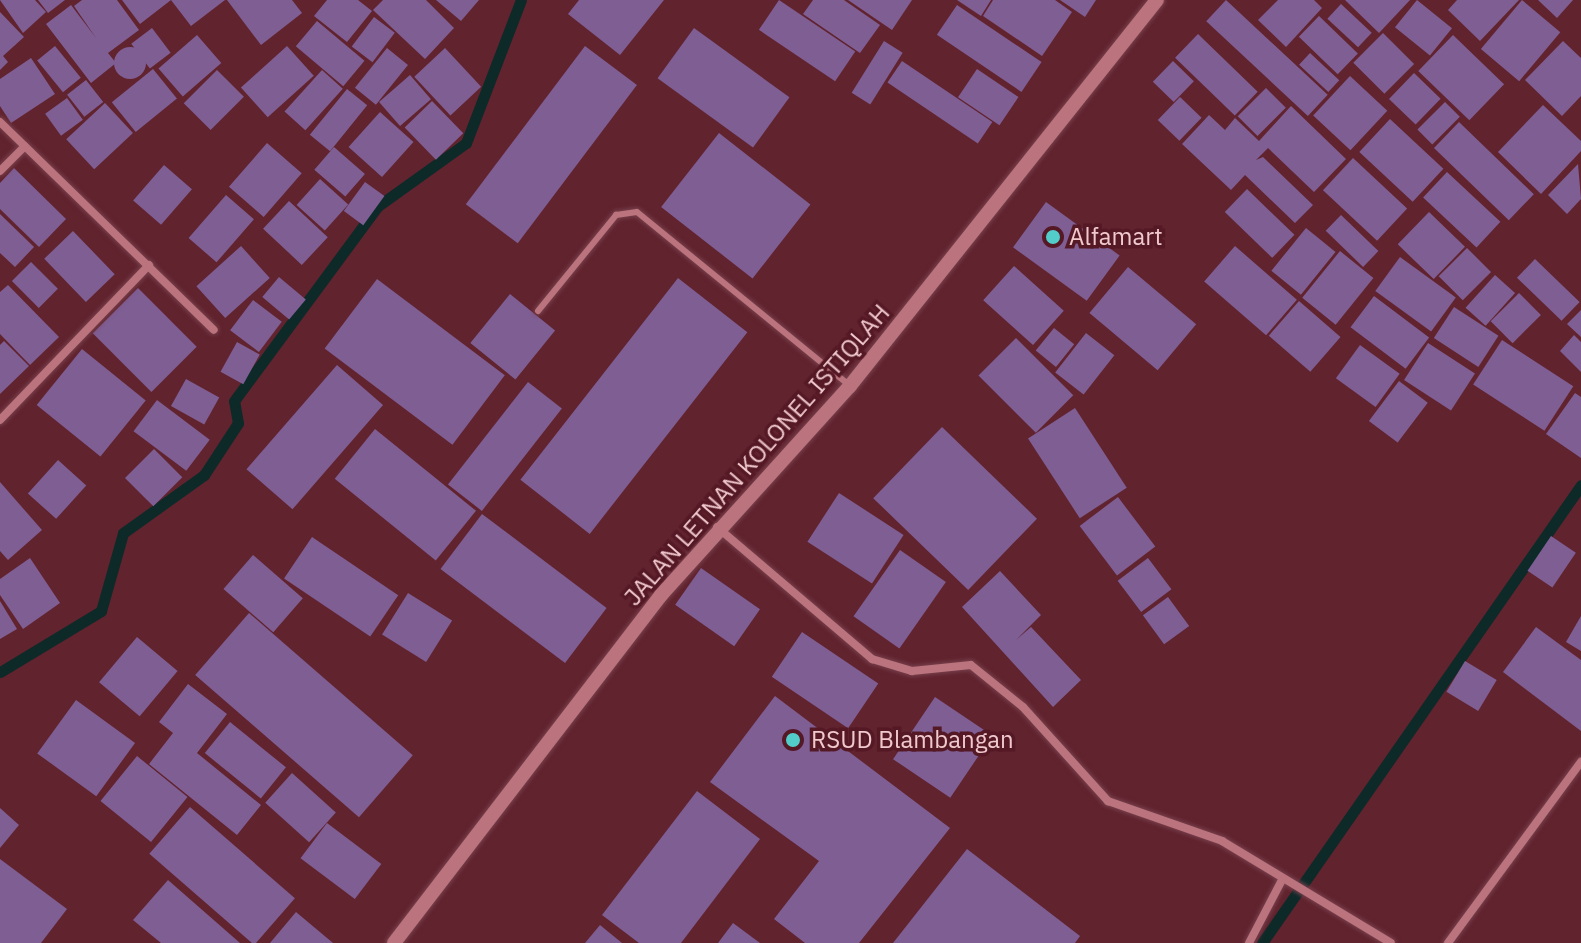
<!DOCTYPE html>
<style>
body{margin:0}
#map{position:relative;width:1581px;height:943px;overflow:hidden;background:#61232e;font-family:"IBM Plex Sans",sans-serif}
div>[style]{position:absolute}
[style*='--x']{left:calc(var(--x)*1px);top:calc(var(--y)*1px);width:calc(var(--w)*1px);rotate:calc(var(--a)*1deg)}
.stream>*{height:11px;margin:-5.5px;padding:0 5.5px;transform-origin:5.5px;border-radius:5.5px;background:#0d2a29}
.building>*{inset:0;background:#7f5e94;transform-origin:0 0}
.round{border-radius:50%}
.roads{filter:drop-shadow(0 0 2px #77404d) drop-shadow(0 0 2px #77404d)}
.service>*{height:6px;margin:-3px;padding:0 3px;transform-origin:3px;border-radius:3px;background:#bb747d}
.minor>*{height:8px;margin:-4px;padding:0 4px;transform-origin:4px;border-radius:4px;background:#bb747d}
.tertiary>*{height:14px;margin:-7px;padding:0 7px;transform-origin:7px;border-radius:7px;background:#bb747d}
.dots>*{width:22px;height:22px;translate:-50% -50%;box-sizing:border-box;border:4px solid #551825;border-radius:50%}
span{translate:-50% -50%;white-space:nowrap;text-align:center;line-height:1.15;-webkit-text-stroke:7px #551825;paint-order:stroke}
.poi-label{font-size:24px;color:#f0c9cd}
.left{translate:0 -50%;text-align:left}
.street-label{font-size:24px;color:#f0c9cd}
</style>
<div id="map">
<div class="stream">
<div style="--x:0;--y:672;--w:118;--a:-31.1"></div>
<div style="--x:101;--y:611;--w:81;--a:-74.2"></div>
<div style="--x:123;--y:533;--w:100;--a:-35.6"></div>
<div style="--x:204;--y:475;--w:62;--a:-56.8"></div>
<div style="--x:238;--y:423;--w:22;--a:-100"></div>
<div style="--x:234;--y:401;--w:242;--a:-53.6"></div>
<div style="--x:378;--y:206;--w:108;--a:-35.6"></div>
<div style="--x:466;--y:143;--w:153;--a:-69"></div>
<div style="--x:1262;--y:943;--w:558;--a:-55.14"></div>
</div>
<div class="building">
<div style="clip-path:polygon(0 0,35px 0,46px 12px,23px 33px)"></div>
<div style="clip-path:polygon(38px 0,65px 0,48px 13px)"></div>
<div style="clip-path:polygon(82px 0,117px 0,139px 30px,108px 53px,116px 63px,91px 83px,46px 24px,71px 5px,96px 38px,74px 6px)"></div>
<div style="clip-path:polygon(122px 0,225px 0,191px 26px,171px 0,140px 24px)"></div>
<div style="clip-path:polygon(227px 0,292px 0,302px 13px,261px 45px)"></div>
<div style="clip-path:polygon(327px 0,358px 0,372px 11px,347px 42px,314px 16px)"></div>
<div style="clip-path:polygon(383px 0,426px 0,454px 28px,425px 59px,373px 10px)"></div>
<div style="clip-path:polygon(436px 0,479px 0,461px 21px)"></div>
<div style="clip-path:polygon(579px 0,664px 0,620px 55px,568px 14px)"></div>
<div style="left:779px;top:0;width:92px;height:36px;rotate:34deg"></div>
<div style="clip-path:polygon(813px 0,844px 0,880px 25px,860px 53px,803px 14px)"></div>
<div style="clip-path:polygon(848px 0,912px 0,892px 30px)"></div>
<div style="clip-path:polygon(957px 0,991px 0,981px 16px)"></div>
<div style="clip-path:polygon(993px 0,1055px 0,1072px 12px,1042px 56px,983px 16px)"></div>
<div style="clip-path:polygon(1060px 0,1096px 0,1085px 17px)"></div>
<div style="left:1226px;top:0;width:139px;height:29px;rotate:43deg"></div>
<div style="clip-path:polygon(1278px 0,1314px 0,1322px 8px,1286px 47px,1258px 20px)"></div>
<div style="clip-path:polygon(1345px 0,1410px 0,1379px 33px)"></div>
<div style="left:1417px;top:0;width:45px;height:35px;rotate:39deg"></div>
<div style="clip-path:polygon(1457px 0,1519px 0,1480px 41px,1448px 10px)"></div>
<div style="left:1522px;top:0;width:50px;height:64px;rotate:40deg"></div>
<div style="clip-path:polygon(1538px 0,1573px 0,1557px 18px)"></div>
<div style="left:1341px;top:4px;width:42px;height:20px;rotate:43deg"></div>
<div style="left:957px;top:5px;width:102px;height:36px;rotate:34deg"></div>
<div style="clip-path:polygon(0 12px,24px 37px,3px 56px,8px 62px,0 70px)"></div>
<div style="left:1319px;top:16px;width:54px;height:29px;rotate:44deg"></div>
<div style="left:374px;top:17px;width:26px;height:37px;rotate:37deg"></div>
<div style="left:317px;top:21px;width:62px;height:33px;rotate:40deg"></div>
<div style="left:152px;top:28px;width:31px;height:26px;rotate:53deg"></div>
<div style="left:694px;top:28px;width:118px;height:62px;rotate:36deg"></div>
<div style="left:1383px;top:33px;width:44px;height:42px;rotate:45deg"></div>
<div style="left:1198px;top:34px;width:83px;height:33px;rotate:44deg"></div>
<div style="left:197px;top:35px;width:37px;height:51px;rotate:49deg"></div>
<div style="left:1453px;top:35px;width:71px;height:50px;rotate:44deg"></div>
<div style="left:884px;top:41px;width:22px;height:61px;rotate:32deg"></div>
<div style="clip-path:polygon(1563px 41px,1581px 58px,1581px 96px,1562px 116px,1525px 80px)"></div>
<div style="left:55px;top:46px;width:41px;height:23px;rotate:51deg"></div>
<div style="left:287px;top:46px;width:40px;height:62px;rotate:48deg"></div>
<div style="left:585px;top:46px;width:65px;height:198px;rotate:37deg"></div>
<div class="round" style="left:114px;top:47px;width:32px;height:32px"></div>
<div style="left:387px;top:48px;width:27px;height:51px;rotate:39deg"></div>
<div style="left:445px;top:48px;width:53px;height:42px;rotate:47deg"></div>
<div style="left:1310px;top:53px;width:40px;height:16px;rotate:43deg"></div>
<div style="clip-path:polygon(31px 58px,55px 94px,11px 123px,0 106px,0 79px)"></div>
<div style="left:902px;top:61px;width:109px;height:26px;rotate:34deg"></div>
<div style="left:1173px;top:61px;width:29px;height:29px;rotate:44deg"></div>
<div style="left:153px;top:69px;width:38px;height:53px;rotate:51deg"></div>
<div style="left:977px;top:69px;width:50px;height:34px;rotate:34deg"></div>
<div style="left:217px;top:70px;width:38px;height:47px;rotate:45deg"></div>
<div style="left:322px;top:70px;width:28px;height:56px;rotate:42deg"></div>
<div style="left:1414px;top:73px;width:37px;height:36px;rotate:44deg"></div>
<div style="left:410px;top:75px;width:32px;height:41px;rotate:49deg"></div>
<div style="left:1350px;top:76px;width:51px;height:54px;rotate:43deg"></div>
<div style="left:86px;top:80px;width:28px;height:24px;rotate:52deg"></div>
<div style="left:1266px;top:88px;width:28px;height:40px;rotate:45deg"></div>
<div style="left:347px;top:89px;width:26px;height:59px;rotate:39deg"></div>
<div style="left:1180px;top:97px;width:30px;height:32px;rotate:44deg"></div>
<div style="left:67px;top:98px;width:27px;height:27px;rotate:54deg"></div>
<div style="left:432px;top:101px;width:45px;height:38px;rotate:46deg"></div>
<div style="left:1445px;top:102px;width:21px;height:39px;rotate:45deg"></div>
<div style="left:105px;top:103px;width:41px;height:53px;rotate:47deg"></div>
<div style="clip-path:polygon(1543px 105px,1581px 141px,1581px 151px,1541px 194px,1498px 152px)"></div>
<div style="clip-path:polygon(1291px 106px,1346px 159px,1314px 192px,1268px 148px,1256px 160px,1263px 157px,1313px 205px,1295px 223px,1245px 175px,1231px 190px,1182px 144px,1209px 115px,1225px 130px,1235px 118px,1259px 141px)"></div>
<div style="left:380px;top:112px;width:45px;height:47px;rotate:42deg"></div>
<div style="left:1390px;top:119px;width:73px;height:45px;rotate:43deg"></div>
<div style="left:1459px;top:122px;width:104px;height:36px;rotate:44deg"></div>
<div style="left:719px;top:133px;width:116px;height:94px;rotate:38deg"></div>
<div style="left:267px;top:143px;width:46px;height:58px;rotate:41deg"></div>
<div style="left:334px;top:147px;width:41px;height:30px;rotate:41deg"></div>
<div style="left:1353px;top:158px;width:74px;height:44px;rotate:43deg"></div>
<div style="clip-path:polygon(1578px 164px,1581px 199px,1567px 214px,1548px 195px)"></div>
<div style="left:164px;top:165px;width:37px;height:47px;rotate:41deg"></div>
<div style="clip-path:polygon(14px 168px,66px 219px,39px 247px,0 209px,0 183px)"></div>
<div style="left:1447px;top:172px;width:73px;height:35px;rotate:43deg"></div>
<div style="left:320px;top:179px;width:38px;height:35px;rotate:42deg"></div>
<div style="left:365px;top:182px;width:24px;height:36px;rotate:36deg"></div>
<div style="left:1247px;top:189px;width:66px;height:32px;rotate:44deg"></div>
<div style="left:226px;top:195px;width:37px;height:57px;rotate:41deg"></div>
<div style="left:289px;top:201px;width:53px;height:38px;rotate:43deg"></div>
<div style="left:1046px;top:202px;width:91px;height:56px;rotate:36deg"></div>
<div style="left:1429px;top:212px;width:50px;height:45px;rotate:44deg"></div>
<div style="clip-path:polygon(0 214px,34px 247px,15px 267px,0 253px)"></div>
<div style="left:1341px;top:215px;width:52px;height:22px;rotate:44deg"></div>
<div style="left:1306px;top:228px;width:38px;height:55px;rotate:39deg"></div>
<div style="left:73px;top:231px;width:60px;height:40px;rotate:46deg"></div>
<div style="left:241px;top:246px;width:43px;height:60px;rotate:48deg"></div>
<div style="left:1235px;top:246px;width:82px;height:47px;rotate:41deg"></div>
<div style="left:1467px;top:248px;width:34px;height:40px;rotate:45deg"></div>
<div style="left:1340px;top:251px;width:43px;height:60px;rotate:39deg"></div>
<div style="left:1400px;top:257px;width:69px;height:42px;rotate:36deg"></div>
<div style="left:1535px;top:259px;width:62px;height:26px;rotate:44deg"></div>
<div style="left:31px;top:262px;width:38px;height:27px;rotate:45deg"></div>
<div style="left:1014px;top:266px;width:67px;height:46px;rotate:42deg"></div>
<div style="left:1128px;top:267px;width:89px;height:60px;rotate:40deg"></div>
<div style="left:1495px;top:275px;width:27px;height:44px;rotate:42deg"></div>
<div style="left:279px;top:277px;width:35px;height:26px;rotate:40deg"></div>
<div style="left:678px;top:278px;width:88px;height:256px;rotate:38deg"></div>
<div style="left:377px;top:279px;width:160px;height:87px;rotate:37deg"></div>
<div style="clip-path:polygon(8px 285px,59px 337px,30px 365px,0 334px,0 292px)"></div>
<div style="left:138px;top:288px;width:83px;height:64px;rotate:45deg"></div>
<div style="left:1519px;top:293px;width:31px;height:40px;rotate:45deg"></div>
<div style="left:510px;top:294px;width:58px;height:63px;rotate:39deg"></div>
<div style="left:1374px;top:296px;width:69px;height:39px;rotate:37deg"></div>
<div style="left:253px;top:300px;width:36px;height:38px;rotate:37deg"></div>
<div style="left:1299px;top:301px;width:55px;height:46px;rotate:41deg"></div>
<div style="left:1454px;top:307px;width:53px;height:37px;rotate:33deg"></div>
<div style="clip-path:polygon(1581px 310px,1581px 337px,1567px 324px)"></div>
<div style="left:1054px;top:328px;width:26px;height:29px;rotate:39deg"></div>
<div style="left:1086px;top:333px;width:36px;height:50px;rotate:38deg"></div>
<div style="clip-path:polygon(1574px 335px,1581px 342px,1581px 372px,1560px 351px)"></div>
<div style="left:1016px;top:338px;width:81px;height:53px;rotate:45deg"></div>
<div style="left:1502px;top:340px;width:85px;height:53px;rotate:33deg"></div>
<div style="clip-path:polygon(4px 341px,29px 366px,0 394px,0 345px)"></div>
<div style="left:237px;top:342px;width:26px;height:34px;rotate:29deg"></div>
<div style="left:1428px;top:343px;width:56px;height:44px;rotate:33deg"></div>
<div style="left:1360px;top:345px;width:49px;height:41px;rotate:36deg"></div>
<div style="left:82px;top:349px;width:82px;height:72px;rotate:39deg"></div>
<div style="left:337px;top:365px;width:61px;height:138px;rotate:41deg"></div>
<div style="left:186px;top:379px;width:38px;height:31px;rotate:29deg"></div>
<div style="left:1399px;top:381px;width:36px;height:50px;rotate:37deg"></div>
<div style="left:528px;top:382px;width:43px;height:130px;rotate:38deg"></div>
<div style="clip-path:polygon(1575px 393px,1581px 397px,1581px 458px,1546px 434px)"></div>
<div style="left:157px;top:400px;width:66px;height:39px;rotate:37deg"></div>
<div style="left:1075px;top:408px;width:95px;height:56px;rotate:57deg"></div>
<div style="left:942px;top:427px;width:132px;height:99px;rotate:44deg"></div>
<div style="left:375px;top:429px;width:130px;height:64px;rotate:39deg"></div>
<div style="left:154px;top:449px;width:40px;height:41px;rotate:45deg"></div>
<div style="left:58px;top:460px;width:38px;height:45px;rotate:42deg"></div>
<div style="clip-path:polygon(0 482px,42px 530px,8px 560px,0 551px)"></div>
<div style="left:839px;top:493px;width:77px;height:58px;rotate:33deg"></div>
<div style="left:1118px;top:497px;width:62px;height:48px;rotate:53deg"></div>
<div style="left:482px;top:514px;width:156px;height:69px;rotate:37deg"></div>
<div style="left:1551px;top:536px;width:30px;height:42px;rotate:34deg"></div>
<div style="left:312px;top:537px;width:104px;height:50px;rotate:34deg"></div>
<div style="left:900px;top:550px;width:56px;height:81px;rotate:35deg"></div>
<div style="left:253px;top:555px;width:66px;height:45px;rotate:41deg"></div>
<div style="clip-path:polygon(30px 558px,60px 603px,23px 629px,0 595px,0 579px)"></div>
<div style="left:1148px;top:558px;width:39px;height:38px;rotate:53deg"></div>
<div style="left:701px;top:568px;width:72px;height:45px;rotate:35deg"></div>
<div style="clip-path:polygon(1000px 571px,1041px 615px,1016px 640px,1031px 627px,1081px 680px,1053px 707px,962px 607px)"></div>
<div style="left:408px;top:593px;width:52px;height:49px;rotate:32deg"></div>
<div style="left:1168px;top:597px;width:36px;height:31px;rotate:54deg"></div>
<div style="clip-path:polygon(0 601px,17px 629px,0 639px)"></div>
<div style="left:249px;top:613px;width:217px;height:82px;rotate:41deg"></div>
<div style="clip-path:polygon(1581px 616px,1581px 651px,1566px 642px)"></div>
<div style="clip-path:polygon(1536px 627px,1581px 660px,1581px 731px,1503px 672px)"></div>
<div style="left:802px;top:632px;width:92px;height:54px;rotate:34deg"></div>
<div style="left:137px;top:637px;width:53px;height:59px;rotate:40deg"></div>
<div style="left:1465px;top:661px;width:37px;height:36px;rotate:31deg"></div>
<div style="clip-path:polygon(188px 684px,227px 714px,197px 753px,261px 805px,237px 835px,149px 764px,173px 733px,159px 722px)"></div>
<div style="clip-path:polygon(775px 696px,950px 828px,859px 943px,805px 943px,774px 919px,819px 861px,710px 782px)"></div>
<div style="left:935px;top:697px;width:69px;height:75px;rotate:34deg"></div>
<div style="left:76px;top:700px;width:73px;height:66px;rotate:36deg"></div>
<div style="left:230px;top:722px;width:72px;height:40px;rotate:39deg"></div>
<div style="left:137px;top:756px;width:65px;height:58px;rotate:39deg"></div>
<div style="left:292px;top:773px;width:59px;height:40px;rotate:42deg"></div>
<div style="clip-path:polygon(697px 791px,760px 839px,681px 943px,639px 943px,602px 915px)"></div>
<div style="left:190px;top:807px;width:139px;height:62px;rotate:41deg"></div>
<div style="clip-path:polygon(0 808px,19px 825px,0 848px)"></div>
<div style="left:327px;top:823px;width:68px;height:44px;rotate:37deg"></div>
<div style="clip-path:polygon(967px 849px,1080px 936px,1075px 943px,893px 943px)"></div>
<div style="clip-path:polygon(0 859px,67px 909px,41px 943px,0 943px)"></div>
<div style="clip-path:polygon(168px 880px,240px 943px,161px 943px,133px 920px)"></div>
<div style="clip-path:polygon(296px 912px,333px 943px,270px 943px)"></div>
<div style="clip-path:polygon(733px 923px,760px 943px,718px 943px)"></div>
<div style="clip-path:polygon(600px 925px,622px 943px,585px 943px)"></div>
</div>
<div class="roads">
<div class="service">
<div style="--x:538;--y:311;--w:124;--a:-50.9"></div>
<div style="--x:616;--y:215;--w:21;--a:-8"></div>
<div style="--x:637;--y:212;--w:275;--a:39.2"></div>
</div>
<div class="minor">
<div style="--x:0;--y:122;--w:298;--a:44.2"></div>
<div style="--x:0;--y:171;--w:35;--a:-45"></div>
<div style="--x:0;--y:420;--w:215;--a:-46.1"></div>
<div style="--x:717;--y:527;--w:204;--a:40.4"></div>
<div style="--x:872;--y:659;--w:42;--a:16.7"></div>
<div style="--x:912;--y:671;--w:59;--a:-5.8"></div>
<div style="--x:971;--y:665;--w:67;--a:38.9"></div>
<div style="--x:1023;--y:707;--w:127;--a:47.9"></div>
<div style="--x:1108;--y:801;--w:121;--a:19.3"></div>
<div style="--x:1222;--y:841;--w:197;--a:31.1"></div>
<div style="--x:1249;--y:943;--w:71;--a:-62.4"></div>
<div style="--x:1448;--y:943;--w:225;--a:-53.7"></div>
</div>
<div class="tertiary">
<div style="--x:394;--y:943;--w:439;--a:-52.5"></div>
<div style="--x:661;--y:595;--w:282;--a:-47.9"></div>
<div style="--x:850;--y:386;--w:493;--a:-51.5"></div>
</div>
</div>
<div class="dots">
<div style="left:1053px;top:237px;background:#53cdc9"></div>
<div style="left:793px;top:740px;background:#53cdc9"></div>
</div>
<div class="poi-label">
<span class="left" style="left:1069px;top:237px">Alfamart</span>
<span class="left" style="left:811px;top:740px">RSUD Blambangan</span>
</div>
<div class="street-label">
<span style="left:757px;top:455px;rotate:-49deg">JALAN LETNAN KOLONEL ISTIQLAH</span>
</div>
</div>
